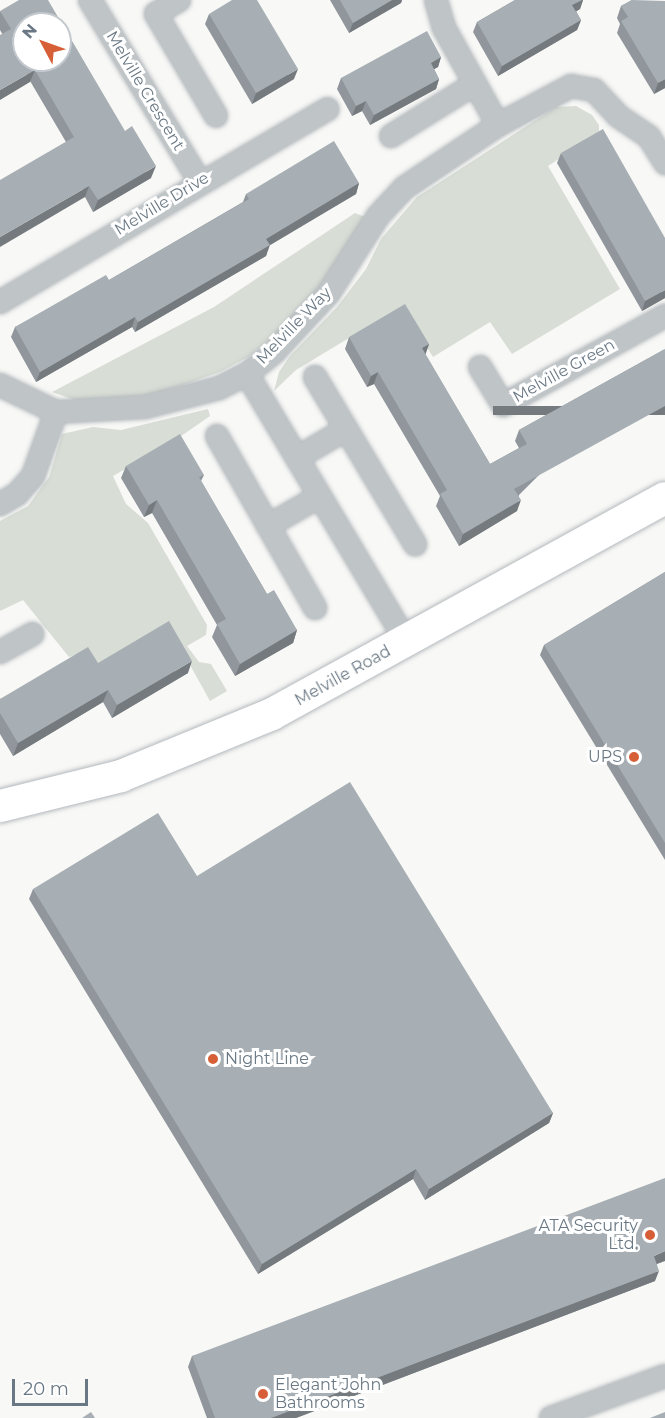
<!DOCTYPE html>
<style>
body{margin:0}
#map{position:relative;width:665px;height:1418px;overflow:hidden;background:#f8f8f6;font-family:Montserrat,sans-serif}
div>[style]{position:absolute}
[style*='--x']{left:calc(var(--x)*1px);top:calc(var(--y)*1px);width:calc(var(--w)*1px);rotate:calc(var(--a)*1deg)}
.green>*{inset:0;background:#d8ddd5}
.roads{filter:drop-shadow(0 0 2px #b4b9bd) drop-shadow(0 0 2px #b4b9bd)}
.street>*{height:22px;margin:-11px;padding:0 11px;transform-origin:11px;border-radius:11px;background:#bfc4c7}
.secondary>*{height:32px;margin:-16px;padding:0 16px;transform-origin:16px;border-radius:16px;background:#fff}
.wall>*{inset:0;background:#90969b}
.shaded-wall>*{inset:0;background:#757a7e;transform-origin:0 0}
.building>*{inset:0;background:#a7afb4}
.dots>*{width:16px;height:16px;translate:-50% -50%;box-sizing:border-box;border:3px solid #fff;border-radius:50%}
span{translate:-50% -50%;white-space:nowrap;text-align:center;line-height:1.15;-webkit-text-stroke:6px #fff;paint-order:stroke}
.street-label{font-size:16px;color:#697884}
.poi-label{font-size:16px;color:#697884}
.right{translate:-100% -50%;text-align:right}
.left{translate:0 -50%;text-align:left}
.north{position:absolute;left:12px;top:12px;width:60px;height:60px;box-sizing:border-box;background:#fff;border:2px solid #c3c9ce;border-radius:50%;rotate:311deg;font-size:16px;font-weight:700;line-height:24px;text-align:center;color:#697884}
.north::after{content:'';display:block;margin:auto;width:21px;height:27px;background:#d75f37;clip-path:polygon(50% 0,100% 100%,50% 72%,0 100%)}
.scale{position:absolute;left:12px;top:1379px;width:76px;height:27px;box-sizing:border-box;border:3px solid #697884;border-top:0;padding-left:8px;font-size:18px;line-height:21px;white-space:nowrap;color:#697884;-webkit-text-stroke:4px #fff;paint-order:stroke}
</style>
<div id="map">
<div class="green">
<div style="clip-path:polygon(576px 106px,592px 115px,599px 125px,599px 133px,548px 166px,620px 289px,512px 354px,490px 322px,433px 357px,402px 306px,296px 370px,274px 391px,279px 372px,290px 356px,337px 307px,366px 269px,381px 239px,417px 197px,556px 107px)"></div>
<div style="clip-path:polygon(355px 213px,370px 219px,324px 284px,284px 328px,248px 357px,220px 372px,148px 397px,78px 401px,52px 392px,214px 307px)"></div>
<div style="clip-path:polygon(208px 409px,210px 416px,174px 441px,113px 476px,126px 504px,148px 523px,207px 625px,206px 635px,187px 646px,199px 662px,211px 664px,227px 691px,210px 701px,170px 629px,99px 667px,85px 652px,69px 657px,23px 600px,0 611px,0 521px,28px 506px,49px 477px,62px 434px,93px 427px,121px 430px)"></div>
</div>
<div class="roads">
<div class="street">
<div style="--x:90;--y:0;--w:211;--a:58.9"></div>
<div style="--x:179;--y:0;--w:27;--a:149"></div>
<div style="--x:156;--y:14;--w:118;--a:59.5"></div>
<div style="--x:436;--y:0;--w:29;--a:74"></div>
<div style="--x:444;--y:28;--w:111;--a:60.9"></div>
<div style="--x:391;--y:136;--w:97;--a:-31.9"></div>
<div style="--x:0;--y:302;--w:380;--a:-30.5"></div>
<div style="--x:480;--y:367;--w:44;--a:58.8"></div>
<div style="--x:503;--y:405;--w:185;--a:-28.8"></div>
<div style="--x:247;--y:374;--w:311;--a:59.2"></div>
<div style="--x:315;--y:377;--w:195;--a:59.1"></div>
<div style="--x:0;--y:385;--w:62;--a:25.7"></div>
<div style="--x:56;--y:412;--w:89;--a:-3.2"></div>
<div style="--x:145;--y:407;--w:76;--a:-14.4"></div>
<div style="--x:219;--y:388;--w:31;--a:-27"></div>
<div style="--x:247;--y:374;--w:36;--a:-39"></div>
<div style="--x:275;--y:351;--w:78;--a:-47.1"></div>
<div style="--x:328;--y:294;--w:93;--a:-57.3"></div>
<div style="--x:378;--y:216;--w:38;--a:-47"></div>
<div style="--x:404;--y:188;--w:113;--a:-33.8"></div>
<div style="--x:498;--y:125;--w:83;--a:-28.1"></div>
<div style="--x:571;--y:86;--w:23;--a:10"></div>
<div style="--x:594;--y:90;--w:35;--a:47"></div>
<div style="--x:618;--y:116;--w:37;--a:34"></div>
<div style="--x:649;--y:137;--w:31;--a:58"></div>
<div style="--x:217;--y:436;--w:198;--a:60.3"></div>
<div style="--x:297;--y:458;--w:57;--a:-30.6"></div>
<div style="--x:0;--y:504;--w:20;--a:-30"></div>
<div style="--x:17;--y:494;--w:24;--a:-48"></div>
<div style="--x:33;--y:476;--w:68;--a:-70.2"></div>
<div style="--x:268;--y:526;--w:58;--a:-30.1"></div>
<div style="--x:0;--y:652;--w:37;--a:-29"></div>
<div style="--x:551;--y:1418;--w:121;--a:-20.2"></div>
</div>
<div class="secondary">
<div style="--x:0;--y:806;--w:125;--a:-13.9"></div>
<div style="--x:121;--y:776;--w:163;--a:-22.3"></div>
<div style="--x:272;--y:714;--w:448;--a:-28.8"></div>
</div>
</div>
<div class="wall">
<div style="clip-path:polygon(330px 0,402px 0,401px 3px,349px 33px)"></div>
<div style="clip-path:polygon(515px 0,583px 0,580px 9px,576px 11px,581px 20px,577px 30px,498px 76px,473px 32px,477px 22px)"></div>
<div style="clip-path:polygon(632px 0,665px 88px,654px 94px,617px 33px,620px 24px,617px 18px,621px 6px)"></div>
<div style="clip-path:polygon(0 11px,151px 178px,93px 212px,85px 197px,66px 142px,0 30px)"></div>
<div style="clip-path:polygon(209px 14px,294px 79px,252px 104px,205px 24px)"></div>
<div style="clip-path:polygon(441px 57px,438px 67px,434px 69px,439px 79px,436px 89px,370px 125px,362px 111px,352px 116px,337px 89px,341px 78px)"></div>
<div style="clip-path:polygon(561px 153px,665px 298px,642px 311px,557px 163px)"></div>
<div style="clip-path:polygon(359px 183px,356px 194px,269px 245px,266px 256px,135px 332px,132px 327px,36px 382px,11px 337px,15px 327px,109px 280px,243px 202px,246px 194px)"></div>
<div style="clip-path:polygon(349px 337px,429px 344px,425px 354px,490px 464px,519px 448px,515px 441px,519px 430px,665px 349px,519px 495px,517px 511px,459px 546px,436px 506px,440px 496px,374px 384px,367px 387px,345px 349px)"></div>
<div style="clip-path:polygon(126px 466px,204px 475px,201px 481px,267px 594px,297px 630px,293px 643px,235px 676px,212px 637px,217px 625px,152px 513px,144px 517px,121px 478px)"></div>
<div style="clip-path:polygon(665px 572px,665px 860px,540px 655px,544px 645px)"></div>
<div style="clip-path:polygon(98px 663px,188px 673px,112px 718px,103px 702px,13px 756px,0 734px,0 699px)"></div>
<div style="clip-path:polygon(197px 876px,553px 1113px,549px 1123px,425px 1200px,413px 1179px,258px 1274px,29px 899px,33px 889px)"></div>
<div style="clip-path:polygon(665px 1261px,657px 1264px,655px 1281px,296px 1418px,207px 1418px,188px 1367px,192px 1356px)"></div>
</div>
<div class="shaded-wall">
<div style="clip-path:polygon(392px 0,402px 0,401px 3px,349px 33px,353px 23px)"></div>
<div style="clip-path:polygon(582px 0,583px 0,580px 9px,569px 16px,572px 5px)"></div>
<div style="clip-path:polygon(581px 20px,577px 30px,498px 76px,502px 66px)"></div>
<div style="clip-path:polygon(441px 57px,438px 67px,427px 73px,431px 63px)"></div>
<div style="clip-path:polygon(298px 69px,294px 79px,252px 104px,256px 93px)"></div>
<div style="clip-path:polygon(35px 70px,30px 82px,0 100px,0 90px)"></div>
<div style="clip-path:polygon(439px 79px,436px 89px,370px 125px,374px 115px)"></div>
<div style="clip-path:polygon(665px 79px,665px 88px,654px 94px,658px 83px)"></div>
<div style="clip-path:polygon(366px 101px,362px 111px,352px 116px,356px 106px)"></div>
<div style="clip-path:polygon(156px 166px,151px 178px,93px 212px,98px 200px)"></div>
<div style="clip-path:polygon(359px 183px,356px 194px,262px 250px,266px 239px)"></div>
<div style="clip-path:polygon(89px 186px,85px 197px,0 247px,0 237px)"></div>
<div style="clip-path:polygon(270px 245px,266px 256px,135px 332px,138px 322px)"></div>
<div style="clip-path:polygon(665px 290px,665px 298px,642px 311px,645px 301px)"></div>
<div style="clip-path:polygon(135px 317px,132px 327px,36px 382px,40px 372px)"></div>
<div style="clip-path:polygon(429px 344px,425px 356px,422px 348px)"></div>
<div style="clip-path:polygon(378px 372px,374px 384px,367px 387px,371px 376px)"></div>
<div style="left:665px;top:406px;width:9px;height:172px;rotate:90deg"></div>
<div style="clip-path:polygon(157px 500px,152px 513px,144px 517px,149px 505px)"></div>
<div style="clip-path:polygon(521px 500px,517px 511px,459px 546px,463px 534px)"></div>
<div style="clip-path:polygon(297px 630px,293px 643px,235px 676px,240px 664px)"></div>
<div style="clip-path:polygon(192px 661px,188px 673px,112px 718px,117px 705px)"></div>
<div style="clip-path:polygon(108px 690px,103px 702px,13px 756px,18px 743px)"></div>
<div style="clip-path:polygon(553px 1113px,549px 1123px,425px 1200px,429px 1189px)"></div>
<div style="clip-path:polygon(416px 1169px,413px 1179px,258px 1274px,262px 1264px)"></div>
<div style="clip-path:polygon(665px 1251px,665px 1261px,650px 1266px,654px 1256px)"></div>
<div style="clip-path:polygon(659px 1271px,655px 1281px,296px 1418px,271px 1418px)"></div>
</div>
<div class="building">
<div style="clip-path:polygon(evenodd,19px 0,48px 0,125px 131px,132px 126px,156px 166px,98px 200px,89px 186px,0 237px,0 180px,74px 137px,35px 70px,0 90px,0 35px,11px 29px,0 11px,19px 0,24px 24px,60px 24px,60px 60px,24px 60px,24px 24px)"></div>
<div style="clip-path:polygon(232px 0,257px 0,298px 69px,256px 93px,209px 14px)"></div>
<div style="clip-path:polygon(340px 0,392px 0,353px 23px)"></div>
<div style="clip-path:polygon(515px 0,582px 0,572px 5px,581px 20px,502px 66px,477px 22px)"></div>
<div style="clip-path:polygon(632px 0,665px 1px,665px 79px,658px 83px,621px 21px,628px 17px,621px 6px)"></div>
<div style="clip-path:polygon(427px 31px,441px 57px,431px 63px,439px 79px,374px 115px,366px 101px,356px 106px,341px 78px)"></div>
<div style="clip-path:polygon(603px 129px,665px 238px,665px 290px,645px 301px,561px 153px)"></div>
<div style="clip-path:polygon(334px 141px,359px 183px,266px 239px,270px 245px,138px 322px,135px 317px,40px 372px,15px 327px,106px 275px,109px 280px,249px 199px,246px 194px)"></div>
<div style="clip-path:polygon(405px 304px,429px 344px,422px 348px,490px 464px,527px 444px,519px 430px,665px 349px,665px 406px,514px 489px,521px 500px,463px 534px,440px 494px,447px 490px,378px 372px,371px 376px,349px 337px)"></div>
<div style="clip-path:polygon(180px 434px,204px 475px,199px 477px,267px 594px,274px 590px,297px 630px,240px 664px,217px 624px,226px 619px,157px 500px,149px 505px,126px 466px)"></div>
<div style="clip-path:polygon(665px 572px,665px 843px,544px 645px)"></div>
<div style="clip-path:polygon(169px 621px,192px 661px,117px 705px,108px 690px,18px 743px,0 713px,0 699px,88px 647px,98px 663px)"></div>
<div style="clip-path:polygon(350px 782px,553px 1113px,429px 1189px,416px 1169px,262px 1264px,33px 889px,158px 813px,197px 876px)"></div>
<div style="clip-path:polygon(665px 1178px,665px 1251px,654px 1256px,659px 1271px,271px 1418px,215px 1418px,192px 1356px)"></div>
<div style="clip-path:polygon(91px 1412px,95px 1418px,82px 1418px)"></div>
<div style="clip-path:polygon(665px 1412px,665px 1418px,650px 1418px)"></div>
</div>
<div class="dots">
<div style="left:634px;top:757px;background:#d75f37"></div>
<div style="left:213px;top:1059px;background:#d75f37"></div>
<div style="left:650px;top:1235px;background:#d75f37"></div>
<div style="left:263px;top:1394px;background:#d75f37"></div>
</div>
<div class="street-label">
<span style="left:145px;top:91px;rotate:59deg">Melville Crescent</span>
<span style="left:162px;top:204px;rotate:-31deg">Melville Drive</span>
<span style="left:294px;top:326px;rotate:-46deg">Melville Way</span>
<span style="left:564px;top:371px;rotate:-29deg">Melville Green</span>
<span style="left:343px;top:676px;rotate:-29deg">Melville Road</span>
</div>
<div class="poi-label">
<span class="right" style="left:622px;top:757px">UPS</span>
<span class="left" style="left:225px;top:1059px">Night Line</span>
<span class="right" style="left:638px;top:1235px">ATA Security<br>Ltd.</span>
<span class="left" style="left:275px;top:1394px">Elegant John<br>Bathrooms</span>
</div>
<div class="north">N</div>
<div class="scale">20 m</div>
</div>
